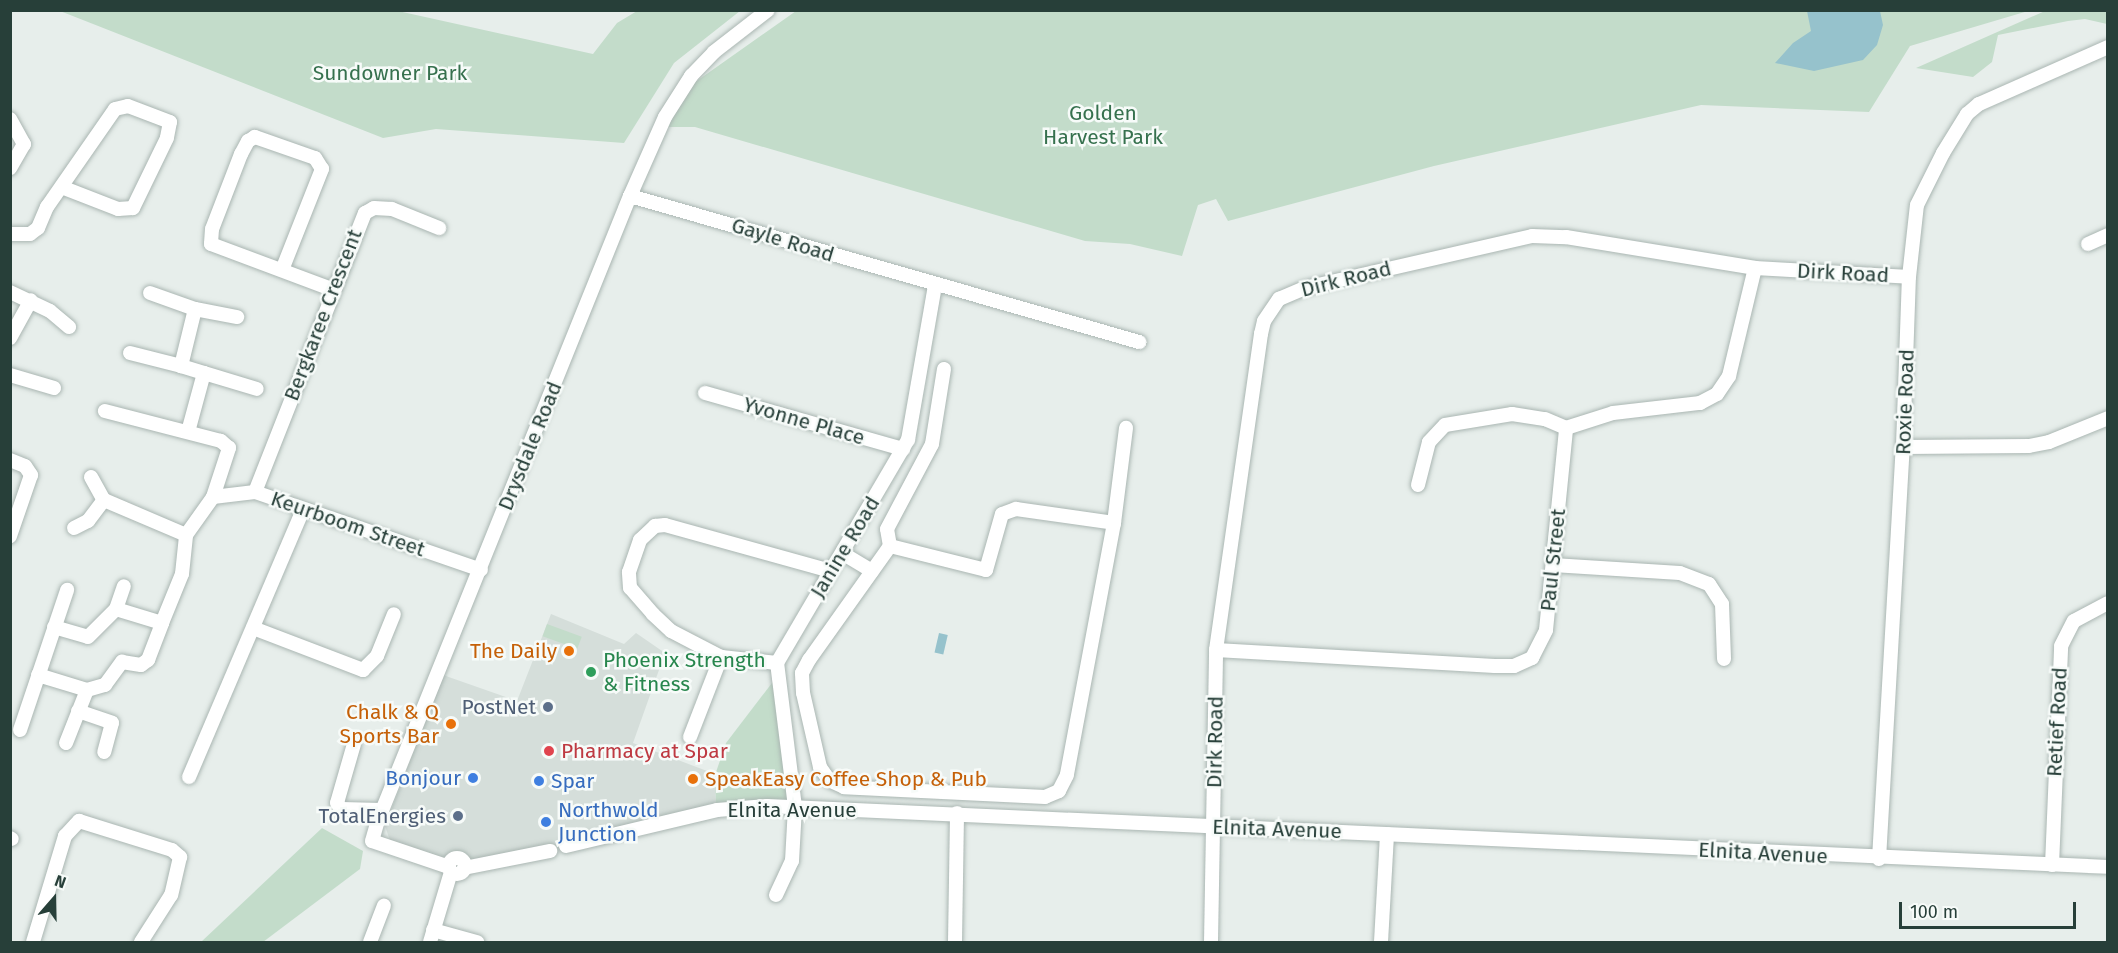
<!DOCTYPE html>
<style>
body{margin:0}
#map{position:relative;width:2118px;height:953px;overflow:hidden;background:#e7eeeb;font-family:"Fira Sans",sans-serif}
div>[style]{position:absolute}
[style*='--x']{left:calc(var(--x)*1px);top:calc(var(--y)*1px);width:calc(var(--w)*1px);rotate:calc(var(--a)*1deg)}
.built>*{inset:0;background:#d5deda}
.green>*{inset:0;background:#c3dcca;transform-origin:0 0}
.water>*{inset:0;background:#96c2cc;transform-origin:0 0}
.roads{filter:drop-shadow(0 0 2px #aab6b2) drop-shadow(0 0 2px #aab6b2)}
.minor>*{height:14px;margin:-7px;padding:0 7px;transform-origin:7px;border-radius:7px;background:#fff}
.minor>.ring{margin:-7px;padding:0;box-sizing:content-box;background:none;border:14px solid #fff;border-radius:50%}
.dots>*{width:16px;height:16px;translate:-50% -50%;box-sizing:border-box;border:3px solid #f7fbf9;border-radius:50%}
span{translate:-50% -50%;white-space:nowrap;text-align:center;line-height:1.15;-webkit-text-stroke:5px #f7fbf9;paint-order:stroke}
.park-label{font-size:21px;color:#36714e}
.street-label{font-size:21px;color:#273f39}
.food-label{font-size:21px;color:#c56008}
.right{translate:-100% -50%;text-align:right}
.left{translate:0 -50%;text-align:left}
.leisure-label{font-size:21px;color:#27864d}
.service-label{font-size:21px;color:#4e5e75}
.health-label{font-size:21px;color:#be3a42}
.shop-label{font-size:21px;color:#366cbe}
.frame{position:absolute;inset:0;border:12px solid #273f39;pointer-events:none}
.north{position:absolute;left:24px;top:869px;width:60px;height:60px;-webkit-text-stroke:4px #f7fbf9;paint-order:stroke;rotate:20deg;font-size:16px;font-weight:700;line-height:24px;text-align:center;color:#273f39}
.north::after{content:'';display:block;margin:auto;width:21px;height:27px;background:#273f39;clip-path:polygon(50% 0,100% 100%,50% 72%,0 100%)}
.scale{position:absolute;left:1899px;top:902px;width:177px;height:27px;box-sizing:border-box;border:3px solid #273f39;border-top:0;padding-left:8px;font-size:18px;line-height:21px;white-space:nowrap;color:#273f39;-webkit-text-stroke:4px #f7fbf9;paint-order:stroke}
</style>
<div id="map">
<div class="built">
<div style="clip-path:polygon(551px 614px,624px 644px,636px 633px,665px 653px,633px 743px,715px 774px,716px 807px,448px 873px,395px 855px,385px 826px,443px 675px,517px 701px)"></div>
</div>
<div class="green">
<div style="clip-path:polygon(60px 11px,398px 11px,593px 54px,617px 23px,637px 11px,740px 11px,674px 63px,624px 143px,436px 129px,383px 138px)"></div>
<div style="clip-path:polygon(796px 11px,2028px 11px,1910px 46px,1869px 112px,1701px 105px,1434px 166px,1228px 221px,1216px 199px,1198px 205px,1182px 256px,1130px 244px,1085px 241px,695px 127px,667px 127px,694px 83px)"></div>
<div style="clip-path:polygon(2045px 11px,2107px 11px,2107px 24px,2085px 19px,2068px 21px,1998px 35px,1992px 62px,1973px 77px,1916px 68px)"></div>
<div style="left:547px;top:624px;width:37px;height:13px;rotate:20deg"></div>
<div style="clip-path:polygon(775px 679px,792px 804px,716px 807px,715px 775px,726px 743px)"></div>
<div style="clip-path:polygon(322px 828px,363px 851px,360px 869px,263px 942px,201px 942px)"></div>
</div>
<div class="water">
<div style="clip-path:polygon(1807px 11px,1880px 11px,1883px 25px,1877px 45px,1863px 60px,1814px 71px,1775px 63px,1793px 43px,1811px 31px)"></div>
<div style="left:939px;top:633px;width:9px;height:20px;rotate:13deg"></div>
</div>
<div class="roads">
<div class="minor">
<div style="--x:10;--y:119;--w:29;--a:61"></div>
<div style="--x:24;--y:144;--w:28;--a:120"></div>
<div style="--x:630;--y:196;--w:530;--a:16"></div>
<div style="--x:10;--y:234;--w:20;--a:0"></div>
<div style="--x:30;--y:234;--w:10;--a:-37"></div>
<div style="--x:38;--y:228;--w:23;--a:-67"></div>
<div style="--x:47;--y:207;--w:119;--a:-55.2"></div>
<div style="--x:115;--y:109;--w:13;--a:-13"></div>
<div style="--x:128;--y:106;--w:45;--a:20.9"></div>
<div style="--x:170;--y:122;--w:16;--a:101"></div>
<div style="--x:167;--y:138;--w:78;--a:115.9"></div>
<div style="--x:133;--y:208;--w:15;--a:176"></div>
<div style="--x:118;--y:209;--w:58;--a:-158.7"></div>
<div style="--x:2088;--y:244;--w:22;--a:-24"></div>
<div style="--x:282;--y:270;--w:109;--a:-68.4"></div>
<div style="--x:322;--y:169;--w:13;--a:-122"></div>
<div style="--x:315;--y:158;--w:64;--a:-160.7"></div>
<div style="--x:255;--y:137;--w:8;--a:150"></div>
<div style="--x:248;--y:141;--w:15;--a:118"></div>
<div style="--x:241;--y:154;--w:80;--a:111.1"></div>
<div style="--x:212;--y:229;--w:15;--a:94"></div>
<div style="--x:211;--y:244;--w:131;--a:20.5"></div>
<div style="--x:10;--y:292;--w:44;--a:25.4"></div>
<div style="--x:50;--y:311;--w:25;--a:40"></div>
<div style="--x:150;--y:293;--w:48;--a:19.6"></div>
<div style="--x:195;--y:309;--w:59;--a:103.8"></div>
<div style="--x:181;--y:366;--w:24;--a:17"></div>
<div style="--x:204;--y:373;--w:61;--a:105.2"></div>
<div style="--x:195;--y:309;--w:43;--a:10.8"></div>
<div style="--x:10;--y:338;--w:43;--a:-61.1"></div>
<div style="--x:130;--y:353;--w:53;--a:14.3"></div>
<div style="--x:204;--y:373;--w:55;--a:16.8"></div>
<div style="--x:10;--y:375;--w:46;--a:16.5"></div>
<div style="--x:705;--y:393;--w:206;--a:15.8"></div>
<div style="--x:1903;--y:447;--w:126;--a:-0.5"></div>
<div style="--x:2029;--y:446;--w:20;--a:-11"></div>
<div style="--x:2049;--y:442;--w:64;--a:-22.1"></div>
<div style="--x:10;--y:460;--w:16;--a:22"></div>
<div style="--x:25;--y:466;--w:11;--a:56"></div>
<div style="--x:31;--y:475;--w:65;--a:109"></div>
<div style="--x:91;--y:477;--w:26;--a:61"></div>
<div style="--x:104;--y:500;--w:89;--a:23.1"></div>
<div style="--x:1418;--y:485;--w:44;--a:-75.7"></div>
<div style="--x:1429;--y:442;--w:23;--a:-47"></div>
<div style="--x:1445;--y:425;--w:68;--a:-9.3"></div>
<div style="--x:1512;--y:414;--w:33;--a:9"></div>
<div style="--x:1545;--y:419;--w:23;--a:23"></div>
<div style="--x:255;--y:492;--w:300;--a:-68.5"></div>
<div style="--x:365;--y:213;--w:10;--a:-29"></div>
<div style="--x:374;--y:208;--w:18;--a:3"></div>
<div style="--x:392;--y:209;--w:51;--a:22"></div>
<div style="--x:213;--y:497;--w:42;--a:-6.8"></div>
<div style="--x:255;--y:492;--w:239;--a:19"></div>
<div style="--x:1016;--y:509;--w:99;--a:8.1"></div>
<div style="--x:1114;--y:523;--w:256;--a:100.6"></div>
<div style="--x:1067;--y:775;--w:18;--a:117"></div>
<div style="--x:1059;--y:791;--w:15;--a:157"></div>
<div style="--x:1045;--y:797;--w:201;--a:-177.2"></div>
<div style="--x:844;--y:787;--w:17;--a:-155"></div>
<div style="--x:829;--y:780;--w:16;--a:-125"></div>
<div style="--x:820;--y:767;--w:76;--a:-102.9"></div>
<div style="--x:803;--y:693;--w:20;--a:-93"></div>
<div style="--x:802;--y:673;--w:15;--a:-62"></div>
<div style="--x:809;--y:660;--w:140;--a:-54.6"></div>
<div style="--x:890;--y:546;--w:99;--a:14"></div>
<div style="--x:986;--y:570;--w:58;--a:-74.1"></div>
<div style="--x:1002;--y:514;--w:15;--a:-20"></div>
<div style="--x:1114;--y:523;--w:96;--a:-82.8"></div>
<div style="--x:74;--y:528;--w:16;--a:-27"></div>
<div style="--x:88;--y:521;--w:26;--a:-53"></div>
<div style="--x:890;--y:546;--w:17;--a:-100"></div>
<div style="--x:887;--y:529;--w:96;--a:-62.1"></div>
<div style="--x:932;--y:444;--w:76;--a:-80.9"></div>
<div style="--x:842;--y:553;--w:35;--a:31"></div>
<div style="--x:1553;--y:565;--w:127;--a:3.6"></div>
<div style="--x:1680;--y:573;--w:31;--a:21"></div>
<div style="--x:1709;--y:584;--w:24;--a:57"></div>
<div style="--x:1722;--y:604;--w:55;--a:87.9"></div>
<div style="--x:116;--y:609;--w:24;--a:-71"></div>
<div style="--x:54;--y:627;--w:35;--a:16"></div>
<div style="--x:88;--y:637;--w:40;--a:-45"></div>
<div style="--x:116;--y:609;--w:48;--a:16.9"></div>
<div style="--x:162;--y:623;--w:53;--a:-67.8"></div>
<div style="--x:182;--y:574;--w:39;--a:-84"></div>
<div style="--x:186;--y:535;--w:47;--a:-54.6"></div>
<div style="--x:213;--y:497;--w:52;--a:-71.9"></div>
<div style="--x:229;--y:448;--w:11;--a:-139"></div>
<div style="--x:221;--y:441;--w:120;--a:-165.5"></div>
<div style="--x:253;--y:628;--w:118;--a:20.9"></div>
<div style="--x:363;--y:670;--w:20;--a:-45"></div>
<div style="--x:377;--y:656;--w:45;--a:-68"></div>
<div style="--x:1216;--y:650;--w:279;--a:3.3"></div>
<div style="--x:1495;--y:666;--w:19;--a:0"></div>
<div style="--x:1514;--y:666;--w:20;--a:-24"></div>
<div style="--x:1532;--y:658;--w:31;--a:-63"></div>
<div style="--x:1546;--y:630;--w:203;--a:-84.3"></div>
<div style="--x:1566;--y:428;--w:49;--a:-17.7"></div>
<div style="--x:1613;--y:413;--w:88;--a:-6.6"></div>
<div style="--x:1700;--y:403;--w:19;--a:-28"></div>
<div style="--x:1717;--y:394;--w:22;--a:-56"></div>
<div style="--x:1729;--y:376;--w:111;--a:-76.5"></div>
<div style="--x:777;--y:663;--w:56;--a:-173.9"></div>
<div style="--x:721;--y:657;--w:56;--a:-152.5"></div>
<div style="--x:671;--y:631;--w:25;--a:-137"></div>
<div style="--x:653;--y:614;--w:35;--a:-131"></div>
<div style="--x:630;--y:588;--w:16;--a:-94"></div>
<div style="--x:629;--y:572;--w:34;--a:-71"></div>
<div style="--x:640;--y:540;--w:21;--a:-43"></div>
<div style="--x:655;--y:526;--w:10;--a:-6"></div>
<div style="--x:665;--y:525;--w:172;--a:15.5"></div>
<div style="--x:38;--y:675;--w:51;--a:17"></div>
<div style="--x:87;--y:690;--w:19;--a:-16"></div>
<div style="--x:105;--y:685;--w:29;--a:-54"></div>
<div style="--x:122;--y:662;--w:19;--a:9"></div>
<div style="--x:141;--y:665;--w:9;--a:-36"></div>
<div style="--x:148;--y:660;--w:40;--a:-69"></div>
<div style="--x:78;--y:711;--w:36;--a:19"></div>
<div style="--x:112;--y:723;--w:30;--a:105"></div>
<div style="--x:20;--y:730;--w:148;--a:-71.4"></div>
<div style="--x:690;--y:737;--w:86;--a:-68.8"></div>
<div style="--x:66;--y:743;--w:57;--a:-68.4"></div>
<div style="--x:354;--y:744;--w:61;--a:106.1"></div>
<div style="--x:337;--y:803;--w:7;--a:56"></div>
<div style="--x:341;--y:809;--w:41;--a:1.4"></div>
<div style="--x:189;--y:777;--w:290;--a:-66.9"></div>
<div style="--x:10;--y:838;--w:2;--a:27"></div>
<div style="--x:566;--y:846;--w:155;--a:-13.4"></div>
<div style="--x:717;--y:810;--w:50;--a:-4.6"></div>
<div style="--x:767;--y:806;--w:1342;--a:2.6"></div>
<div class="ring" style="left:449px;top:858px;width:2px;height:2px"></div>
<div style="--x:1879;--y:859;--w:413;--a:-86.7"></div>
<div style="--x:1903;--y:447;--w:170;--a:-88"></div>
<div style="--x:1909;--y:277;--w:72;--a:-83.7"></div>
<div style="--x:1917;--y:205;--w:58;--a:-63.4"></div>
<div style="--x:1943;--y:153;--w:46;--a:-58.4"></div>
<div style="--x:1967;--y:114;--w:16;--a:-40"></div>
<div style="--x:1979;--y:104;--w:141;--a:-23.8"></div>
<div style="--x:2052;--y:865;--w:219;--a:-87.6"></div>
<div style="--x:2061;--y:646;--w:28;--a:-63"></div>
<div style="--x:2074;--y:621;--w:38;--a:-28"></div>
<div style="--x:449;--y:867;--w:81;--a:-161.3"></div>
<div style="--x:372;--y:841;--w:19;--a:-74"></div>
<div style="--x:377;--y:823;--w:676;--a:-68.03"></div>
<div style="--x:630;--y:196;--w:86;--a:-66.1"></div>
<div style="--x:665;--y:117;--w:49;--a:-57.6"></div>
<div style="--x:691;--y:76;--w:33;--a:-46"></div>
<div style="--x:714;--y:52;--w:68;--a:-37.9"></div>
<div style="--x:464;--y:868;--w:88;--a:-11.2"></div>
<div style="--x:776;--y:895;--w:38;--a:-65"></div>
<div style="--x:792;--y:861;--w:54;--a:-86.8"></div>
<div style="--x:795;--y:807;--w:145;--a:-97.1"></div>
<div style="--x:777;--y:663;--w:259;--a:-59.6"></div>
<div style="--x:908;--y:440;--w:157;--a:-80.1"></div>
<div style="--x:433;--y:930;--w:46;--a:15.3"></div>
<div style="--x:33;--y:942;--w:111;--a:-73.2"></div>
<div style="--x:65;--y:836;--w:21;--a:-47"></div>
<div style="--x:79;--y:821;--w:97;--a:17.3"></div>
<div style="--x:172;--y:850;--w:11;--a:41"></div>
<div style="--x:180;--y:857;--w:39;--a:103"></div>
<div style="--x:171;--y:895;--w:56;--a:122.6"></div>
<div style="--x:370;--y:942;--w:39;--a:-69"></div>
<div style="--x:430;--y:942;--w:73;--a:-73.3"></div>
<div style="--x:955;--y:942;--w:129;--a:-89.1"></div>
<div style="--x:1211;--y:942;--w:292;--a:-89"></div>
<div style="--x:1216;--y:650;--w:319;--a:-81.9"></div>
<div style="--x:1261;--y:334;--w:13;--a:-77"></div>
<div style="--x:1264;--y:321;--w:27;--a:-56"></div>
<div style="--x:1279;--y:299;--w:28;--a:-23"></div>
<div style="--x:1305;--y:288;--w:233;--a:-12.9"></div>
<div style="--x:1532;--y:236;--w:34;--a:2"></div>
<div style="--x:1566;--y:237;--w:192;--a:9.3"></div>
<div style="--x:1755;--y:268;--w:154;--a:3.3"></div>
<div style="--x:1381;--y:942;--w:108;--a:-86.8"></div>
</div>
</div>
<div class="dots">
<div style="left:569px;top:651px;background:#e8710a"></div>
<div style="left:591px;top:672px;background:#2e9e5b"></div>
<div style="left:548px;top:707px;background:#5c6f8a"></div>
<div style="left:451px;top:724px;background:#e8710a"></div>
<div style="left:549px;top:751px;background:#e0444e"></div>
<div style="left:473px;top:778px;background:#3f7fe0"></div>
<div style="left:693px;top:779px;background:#e8710a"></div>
<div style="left:539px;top:781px;background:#3f7fe0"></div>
<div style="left:458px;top:816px;background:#5c6f8a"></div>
<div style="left:546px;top:822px;background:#3f7fe0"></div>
</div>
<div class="park-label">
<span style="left:390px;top:73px">Sundowner Park</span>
<span style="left:1103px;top:125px">Golden<br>Harvest Park</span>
</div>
<div class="street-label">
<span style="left:783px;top:240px;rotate:17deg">Gayle Road</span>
<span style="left:1843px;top:273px;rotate:3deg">Dirk Road</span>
<span style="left:1346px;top:279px;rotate:-14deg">Dirk Road</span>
<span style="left:323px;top:315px;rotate:-69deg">Bergkaree Crescent</span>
<span style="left:1905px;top:402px;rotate:-88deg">Roxie Road</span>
<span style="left:804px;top:421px;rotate:16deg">Yvonne Place</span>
<span style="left:530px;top:446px;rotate:-68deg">Drysdale Road</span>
<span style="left:348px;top:524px;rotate:19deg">Keurboom Street</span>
<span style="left:845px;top:547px;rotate:-59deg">Janine Road</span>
<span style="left:1553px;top:560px;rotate:-84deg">Paul Street</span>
<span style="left:2057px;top:722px;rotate:-87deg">Retief Road</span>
<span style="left:1215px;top:742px;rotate:-89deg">Dirk Road</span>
<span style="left:792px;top:810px">Elnita Avenue</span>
<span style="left:1277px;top:829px;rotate:2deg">Elnita Avenue</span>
<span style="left:1763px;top:853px;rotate:3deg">Elnita Avenue</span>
</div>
<div class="food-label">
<span class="right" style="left:557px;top:651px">The Daily</span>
<span class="right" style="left:439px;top:724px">Chalk &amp; Q<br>Sports Bar</span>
<span class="left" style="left:705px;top:779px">SpeakEasy Coffee Shop &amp; Pub</span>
</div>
<div class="leisure-label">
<span class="left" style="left:603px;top:672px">Phoenix Strength<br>&amp; Fitness</span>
</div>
<div class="service-label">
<span class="right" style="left:536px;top:707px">PostNet</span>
<span class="right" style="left:446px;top:816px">TotalEnergies</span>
</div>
<div class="health-label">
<span class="left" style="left:561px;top:751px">Pharmacy at Spar</span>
</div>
<div class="shop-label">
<span class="right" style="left:461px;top:778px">Bonjour</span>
<span class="left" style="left:551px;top:781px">Spar</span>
<span class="left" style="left:558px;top:822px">Northwold<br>Junction</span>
</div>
<div class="frame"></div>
<div class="north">N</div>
<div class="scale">100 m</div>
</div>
